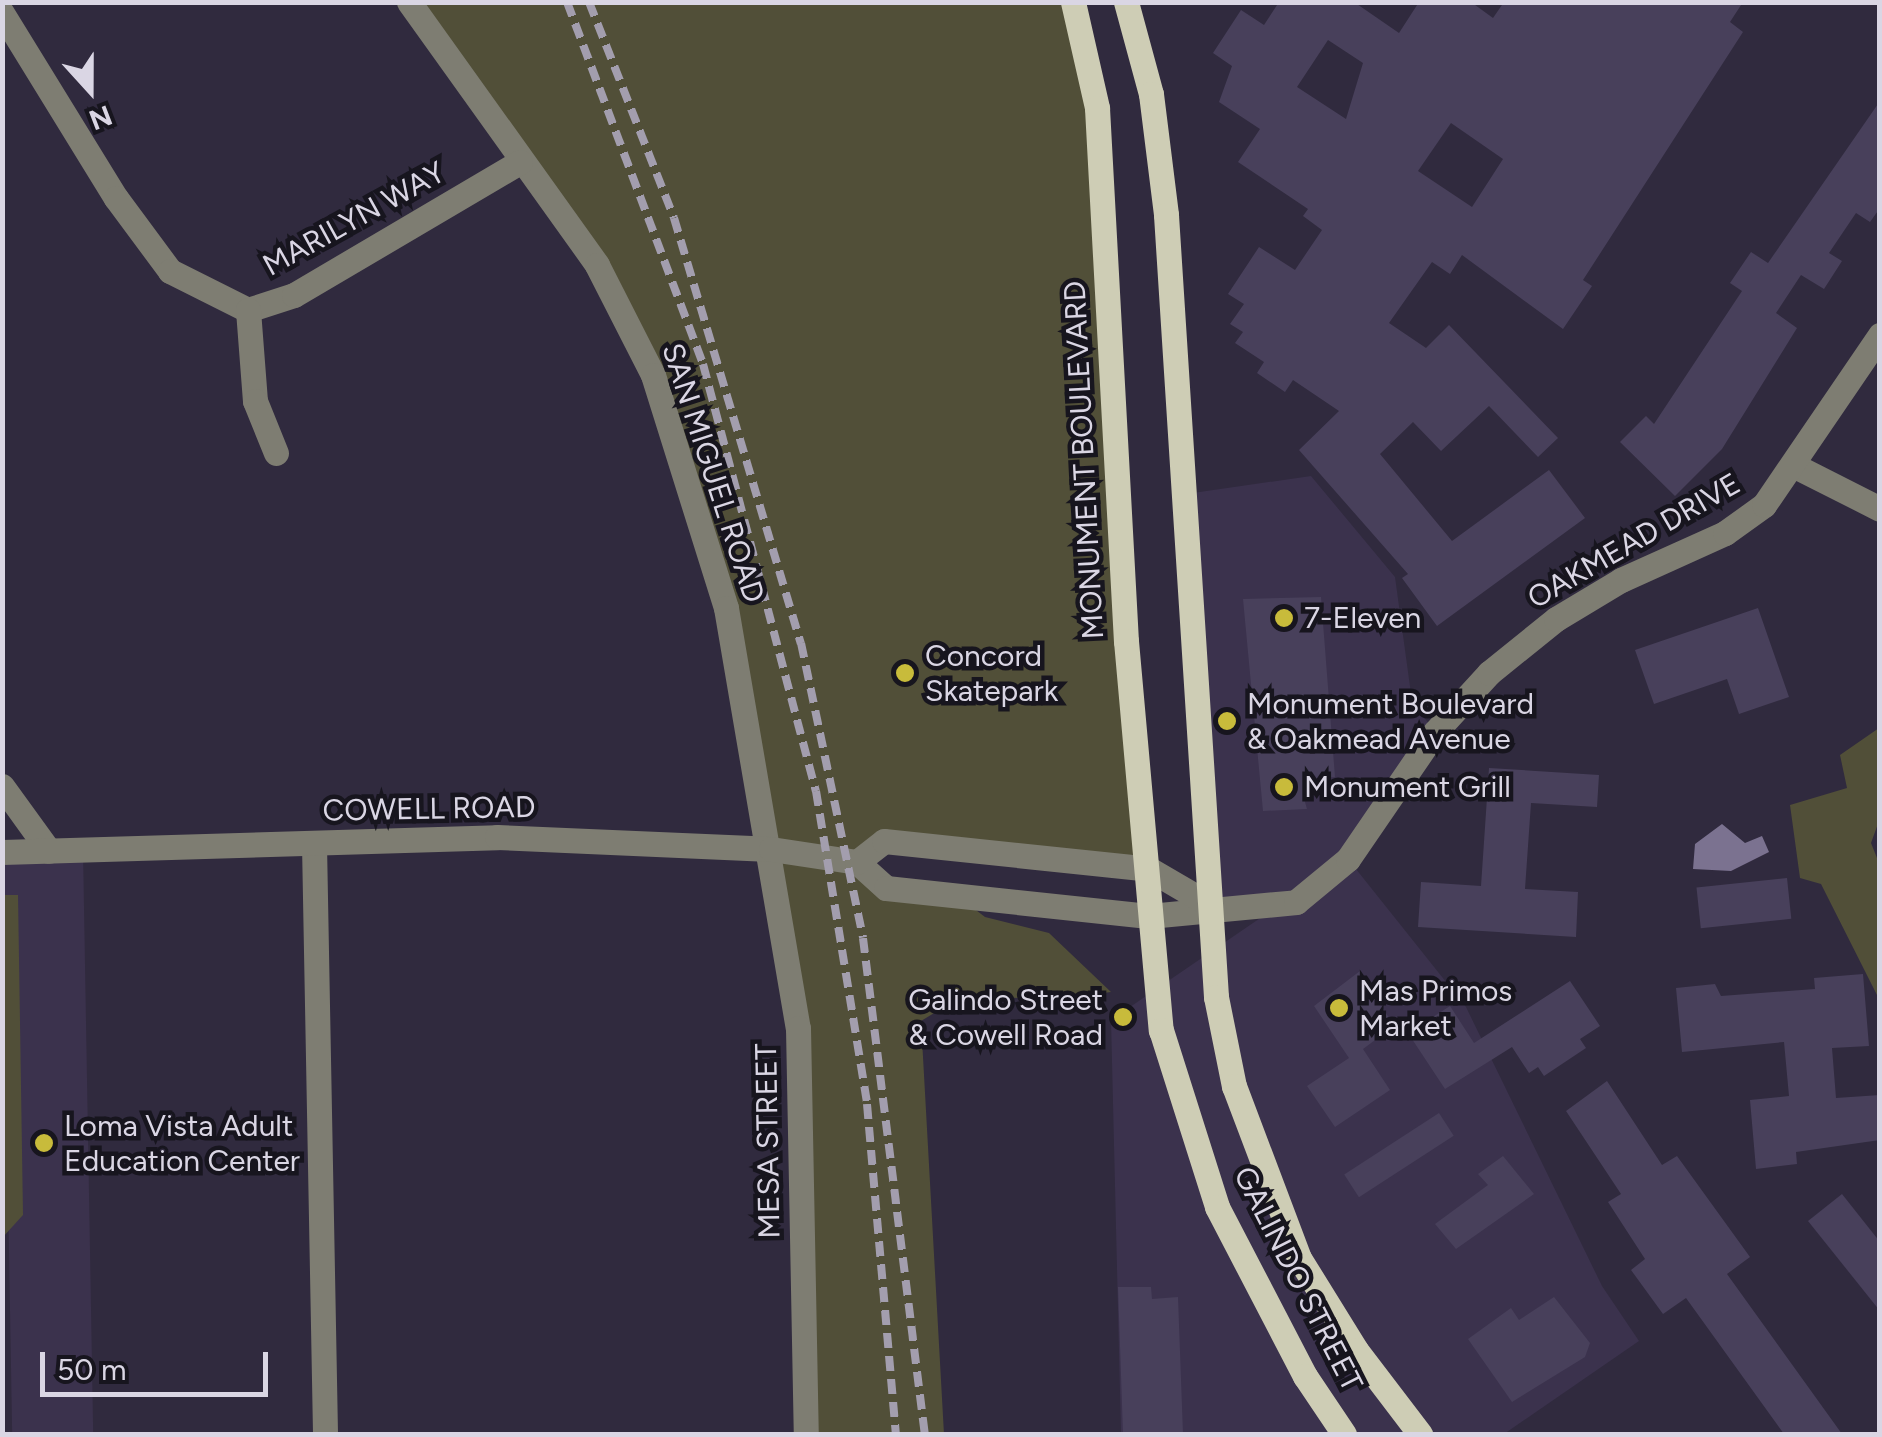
<!DOCTYPE html>
<style>
body{margin:0}
#map{position:relative;width:1882px;height:1437px;overflow:hidden;background:#302a3e;font-family:Figtree,sans-serif}
div>[style]{position:absolute}
[style*='--x']{left:calc(var(--x)*1px);top:calc(var(--y)*1px);width:calc(var(--w)*1px);rotate:calc(var(--a)*1deg)}
.built>*{inset:0;background:#3b324d;transform-origin:0 0}
.green>*{inset:0;background:#514f38}
.water>*{inset:0;background:#7b7290}
.building>*{inset:0;background:#48405b;transform-origin:0 0}
.minor>*{height:25px;margin:-12.5px;padding:0 12.5px;transform-origin:12.5px;border-radius:12.5px;background:#7e7d72}
.major>*{height:25px;margin:-12.5px;padding:0 12.5px;transform-origin:12.5px;border-radius:12.5px;background:#cecdb5}
.rail>*{height:8px;margin-top:-4px;transform-origin:0;background:repeating-linear-gradient(90deg,#a39eae 0 15px,transparent 0 23px)}
.dots>*{width:28px;height:28px;translate:-50% -50%;box-sizing:border-box;border:5px solid #17151e;border-radius:50%}
span{translate:-50% -50%;white-space:nowrap;text-align:center;line-height:1.15;-webkit-text-stroke:9px #17151e;paint-order:stroke}
.street-label{font-size:30px;color:#dad6e4}
.poi-label{font-size:30px;color:#dad6e4}
.left{translate:0 -50%;text-align:left}
.right{translate:-100% -50%;text-align:right}
.frame{position:absolute;inset:0;border:5px solid #dad6e4;pointer-events:none}
.north{position:absolute;left:40px;top:40px;width:100px;height:100px;-webkit-text-stroke:8px #17151e;paint-order:stroke;rotate:159deg;font-size:28px;font-weight:700;line-height:40px;text-align:center;color:#dad6e4}
.north::after{content:'';display:block;margin:auto;width:35px;height:45px;background:#dad6e4;clip-path:polygon(50% 0,100% 100%,50% 72%,0 100%)}
.scale{position:absolute;left:40px;top:1352px;width:228px;height:45px;box-sizing:border-box;border:5px solid #dad6e4;border-top:0;padding-left:12px;font-size:30px;line-height:35px;white-space:nowrap;color:#dad6e4;-webkit-text-stroke:8px #17151e;paint-order:stroke}
</style>
<div id="map">
<div class="built">
<div style="clip-path:polygon(1311px 476px,1395px 577px,1412px 701px,1435px 732px,1348px 859px,1466px 1007px,1602px 1286px,1639px 1341px,1504px 1434px,1121px 1434px,1111px 1020px,1275px 908px,1214px 907px,1186px 494px)"></div>
<div style="left:83px;top:850px;width:584px;height:81px;rotate:89deg"></div>
</div>
<div class="green">
<div style="clip-path:polygon(409px 3px,1073px 3px,1097px 108px,1149px 869px,884px 841px,857px 862px,886px 888px,959px 897px,985px 917px,1049px 933px,1111px 992px,1051px 1000px,964px 995px,921px 1021px,944px 1434px,806px 1434px,798px 1028px,726px 608px,653px 375px,597px 265px)"></div>
<div style="clip-path:polygon(1879px 728px,1879px 821px,1871px 843px,1879px 863px,1879px 999px,1821px 884px,1800px 878px,1790px 805px,1847px 788px,1840px 755px)"></div>
<div style="clip-path:polygon(3px 895px,18px 895px,23px 1215px,3px 1237px)"></div>
</div>
<div class="water">
<div style="clip-path:polygon(1722px 824px,1745px 843px,1762px 836px,1769px 852px,1731px 871px,1693px 869px,1695px 844px)"></div>
</div>
<div class="building">
<div style="clip-path:polygon(evenodd,1279px 2px,1354px 2px,1399px 33px,1419px 2px,1471px 2px,1493px 18px,1504px 2px,1743px 2px,1730px 22px,1743px 32px,1583px 280px,1592px 286px,1563px 329px,1462px 255px,1450px 274px,1432px 262px,1389px 323px,1426px 348px,1449px 325px,1558px 438px,1538px 457px,1489px 406px,1441px 451px,1413px 422px,1380px 454px,1452px 541px,1549px 470px,1585px 518px,1437px 626px,1402px 578px,1408px 574px,1299px 450px,1339px 411px,1293px 380px,1285px 392px,1257px 373px,1264px 362px,1235px 343px,1243px 332px,1230px 324px,1244px 304px,1228px 294px,1259px 247px,1295px 270px,1322px 230px,1303px 216px,1308px 209px,1238px 162px,1260px 129px,1219px 102px,1232px 66px,1213px 53px,1241px 10px,1264px 25px,1279px 2px,1328px 40px,1363px 63px,1346px 119px,1297px 87px,1328px 40px,1279px 2px,1451px 123px,1503px 159px,1472px 207px,1418px 171px,1451px 123px)"></div>
<div style="clip-path:polygon(1880px 101px,1880px 208px,1870px 222px,1856px 213px,1829px 253px,1842px 261px,1824px 289px,1801px 275px,1776px 313px,1797px 328px,1722px 449px,1675px 496px,1620px 442px,1646px 416px,1654px 424px,1742px 291px,1730px 283px,1751px 252px,1768px 263px)"></div>
<div style="clip-path:polygon(1321px 597px,1335px 777px,1320px 778px,1323px 792px,1303px 795px,1307px 809px,1263px 811px,1243px 599px)"></div>
<div style="clip-path:polygon(1758px 608px,1789px 697px,1739px 714px,1727px 679px,1654px 704px,1635px 650px)"></div>
<div style="clip-path:polygon(1489px 768px,1599px 775px,1597px 807px,1531px 803px,1525px 889px,1578px 892px,1576px 937px,1418px 927px,1421px 882px,1481px 886px)"></div>
<div style="left:1787px;top:878px;width:41px;height:91px;rotate:84deg"></div>
<div style="clip-path:polygon(1360px 971px,1394px 1026px,1363px 1049px,1390px 1090px,1335px 1127px,1307px 1086px,1349px 1058px,1314px 1006px)"></div>
<div style="clip-path:polygon(1863px 974px,1869px 1046px,1832px 1048px,1836px 1098px,1880px 1095px,1880px 1140px,1796px 1152px,1797px 1164px,1756px 1169px,1750px 1100px,1789px 1096px,1784px 1042px,1682px 1052px,1676px 988px,1715px 984px,1721px 996px,1815px 989px,1814px 978px)"></div>
<div style="clip-path:polygon(1570px 981px,1600px 1026px,1580px 1039px,1586px 1048px,1544px 1076px,1538px 1067px,1529px 1073px,1512px 1047px,1445px 1089px,1408px 1033px,1450px 1006px,1474px 1043px)"></div>
<div style="clip-path:polygon(1607px 1081px,1662px 1165px,1677px 1156px,1750px 1257px,1727px 1274px,1842px 1434px,1784px 1434px,1686px 1298px,1663px 1314px,1631px 1270px,1645px 1259px,1608px 1202px,1621px 1194px,1566px 1111px)"></div>
<div style="left:1439px;top:1113px;width:27px;height:113px;rotate:57deg"></div>
<div style="clip-path:polygon(1503px 1156px,1534px 1194px,1456px 1249px,1435px 1224px,1488px 1185px,1478px 1174px)"></div>
<div style="clip-path:polygon(1842px 1194px,1880px 1242px,1880px 1311px,1808px 1221px)"></div>
<div style="clip-path:polygon(1118px 1287px,1151px 1287px,1152px 1299px,1178px 1297px,1183px 1434px,1123px 1434px)"></div>
<div style="clip-path:polygon(1554px 1297px,1590px 1343px,1585px 1357px,1512px 1402px,1468px 1339px,1511px 1308px,1519px 1320px)"></div>
</div>
<div class="minor">
<div style="--x:409;--y:2;--w:323;--a:54.4"></div>
<div style="--x:597;--y:265;--w:123;--a:63"></div>
<div style="--x:653;--y:375;--w:244;--a:72.6"></div>
<div style="--x:726;--y:608;--w:426;--a:80.3"></div>
<div style="--x:798;--y:1028;--w:406;--a:88.9"></div>
<div style="--x:2;--y:13;--w:217;--a:58.4"></div>
<div style="--x:116;--y:198;--w:91;--a:53.5"></div>
<div style="--x:170;--y:271;--w:87;--a:26.6"></div>
<div style="--x:248;--y:310;--w:48;--a:-18.1"></div>
<div style="--x:294;--y:295;--w:262;--a:-30.5"></div>
<div style="--x:248;--y:310;--w:91;--a:85.6"></div>
<div style="--x:255;--y:401;--w:56;--a:68"></div>
<div style="--x:1793;--y:465;--w:97;--a:26.8"></div>
<div style="--x:2;--y:786;--w:80;--a:54.1"></div>
<div style="--x:314;--y:844;--w:590;--a:88.93"></div>
<div style="--x:2;--y:852;--w:495;--a:-1.7"></div>
<div style="--x:497;--y:837;--w:274;--a:2.5"></div>
<div style="--x:771;--y:849;--w:87;--a:8.6"></div>
<div style="--x:857;--y:862;--w:39;--a:42"></div>
<div style="--x:886;--y:888;--w:264;--a:6.1"></div>
<div style="--x:1149;--y:916;--w:148;--a:-5.4"></div>
<div style="--x:1296;--y:902;--w:67;--a:-39.6"></div>
<div style="--x:1348;--y:859;--w:154;--a:-55.6"></div>
<div style="--x:1435;--y:732;--w:80;--a:-47.5"></div>
<div style="--x:1489;--y:673;--w:86;--a:-38.9"></div>
<div style="--x:1556;--y:619;--w:76;--a:-31"></div>
<div style="--x:1621;--y:580;--w:114;--a:-24.3"></div>
<div style="--x:1725;--y:533;--w:48;--a:-35.7"></div>
<div style="--x:1764;--y:505;--w:206;--a:-55.7"></div>
<div style="--x:857;--y:862;--w:34;--a:-38"></div>
<div style="--x:884;--y:841;--w:266;--a:6"></div>
<div style="--x:1149;--y:869;--w:75;--a:30.3"></div>
</div>
<div class="major">
<div style="--x:1073;--y:2;--w:109;--a:77.2"></div>
<div style="--x:1097;--y:108;--w:534;--a:86.89"></div>
<div style="--x:1126;--y:641;--w:391;--a:84.9"></div>
<div style="--x:1161;--y:1030;--w:186;--a:72.4"></div>
<div style="--x:1217;--y:1207;--w:191;--a:62.5"></div>
<div style="--x:1305;--y:1376;--w:70;--a:56.1"></div>
<div style="--x:1126;--y:2;--w:95;--a:74.8"></div>
<div style="--x:1151;--y:94;--w:122;--a:82.9"></div>
<div style="--x:1166;--y:215;--w:784;--a:86.34"></div>
<div style="--x:1216;--y:997;--w:91;--a:78.6"></div>
<div style="--x:1234;--y:1086;--w:184;--a:69.3"></div>
<div style="--x:1299;--y:1258;--w:108;--a:58.2"></div>
<div style="--x:1356;--y:1350;--w:106;--a:52.7"></div>
</div>
<div class="rail">
<div style="--x:567;--y:2;--w:387;--a:69.4"></div>
<div style="--x:703;--y:364;--w:442;--a:75.2"></div>
<div style="--x:816;--y:791;--w:317;--a:80.7"></div>
<div style="--x:867;--y:1104;--w:331;--a:85"></div>
<div style="--x:589;--y:2;--w:232;--a:68.5"></div>
<div style="--x:674;--y:218;--w:444;--a:73.4"></div>
<div style="--x:801;--y:643;--w:301;--a:78.1"></div>
<div style="--x:863;--y:938;--w:500;--a:82.9"></div>
</div>
<div class="dots">
<div style="left:1284px;top:618px;background:#c8bb3b"></div>
<div style="left:905px;top:673px;background:#c8bb3b"></div>
<div style="left:1227px;top:721px;background:#c8bb3b"></div>
<div style="left:1284px;top:787px;background:#c8bb3b"></div>
<div style="left:1339px;top:1008px;background:#c8bb3b"></div>
<div style="left:1123px;top:1017px;background:#c8bb3b"></div>
<div style="left:44px;top:1143px;background:#c8bb3b"></div>
</div>
<div class="street-label">
<span style="left:354px;top:219px;rotate:-29deg">MARILYN WAY</span>
<span style="left:1084px;top:460px;rotate:-93deg">MONUMENT BOULEVARD</span>
<span style="left:713px;top:473px;rotate:72deg">SAN MIGUEL ROAD</span>
<span style="left:1634px;top:541px;rotate:-30deg">OAKMEAD DRIVE</span>
<span style="left:429px;top:809px;rotate:-1deg">COWELL ROAD</span>
<span style="left:768px;top:1141px;rotate:-91deg">MESA STREET</span>
<span style="left:1298px;top:1279px;rotate:63deg">GALINDO STREET</span>
</div>
<div class="poi-label">
<span class="left" style="left:1304px;top:618px">7-Eleven</span>
<span class="left" style="left:925px;top:673px">Concord<br>Skatepark</span>
<span class="left" style="left:1247px;top:721px">Monument Boulevard<br>&amp; Oakmead Avenue</span>
<span class="left" style="left:1304px;top:787px">Monument Grill</span>
<span class="left" style="left:1359px;top:1008px">Mas Primos<br>Market</span>
<span class="right" style="left:1103px;top:1017px">Galindo Street<br>&amp; Cowell Road</span>
<span class="left" style="left:64px;top:1143px">Loma Vista Adult<br>Education Center</span>
</div>
<div class="frame"></div>
<div class="north">N</div>
<div class="scale">50 m</div>
</div>
